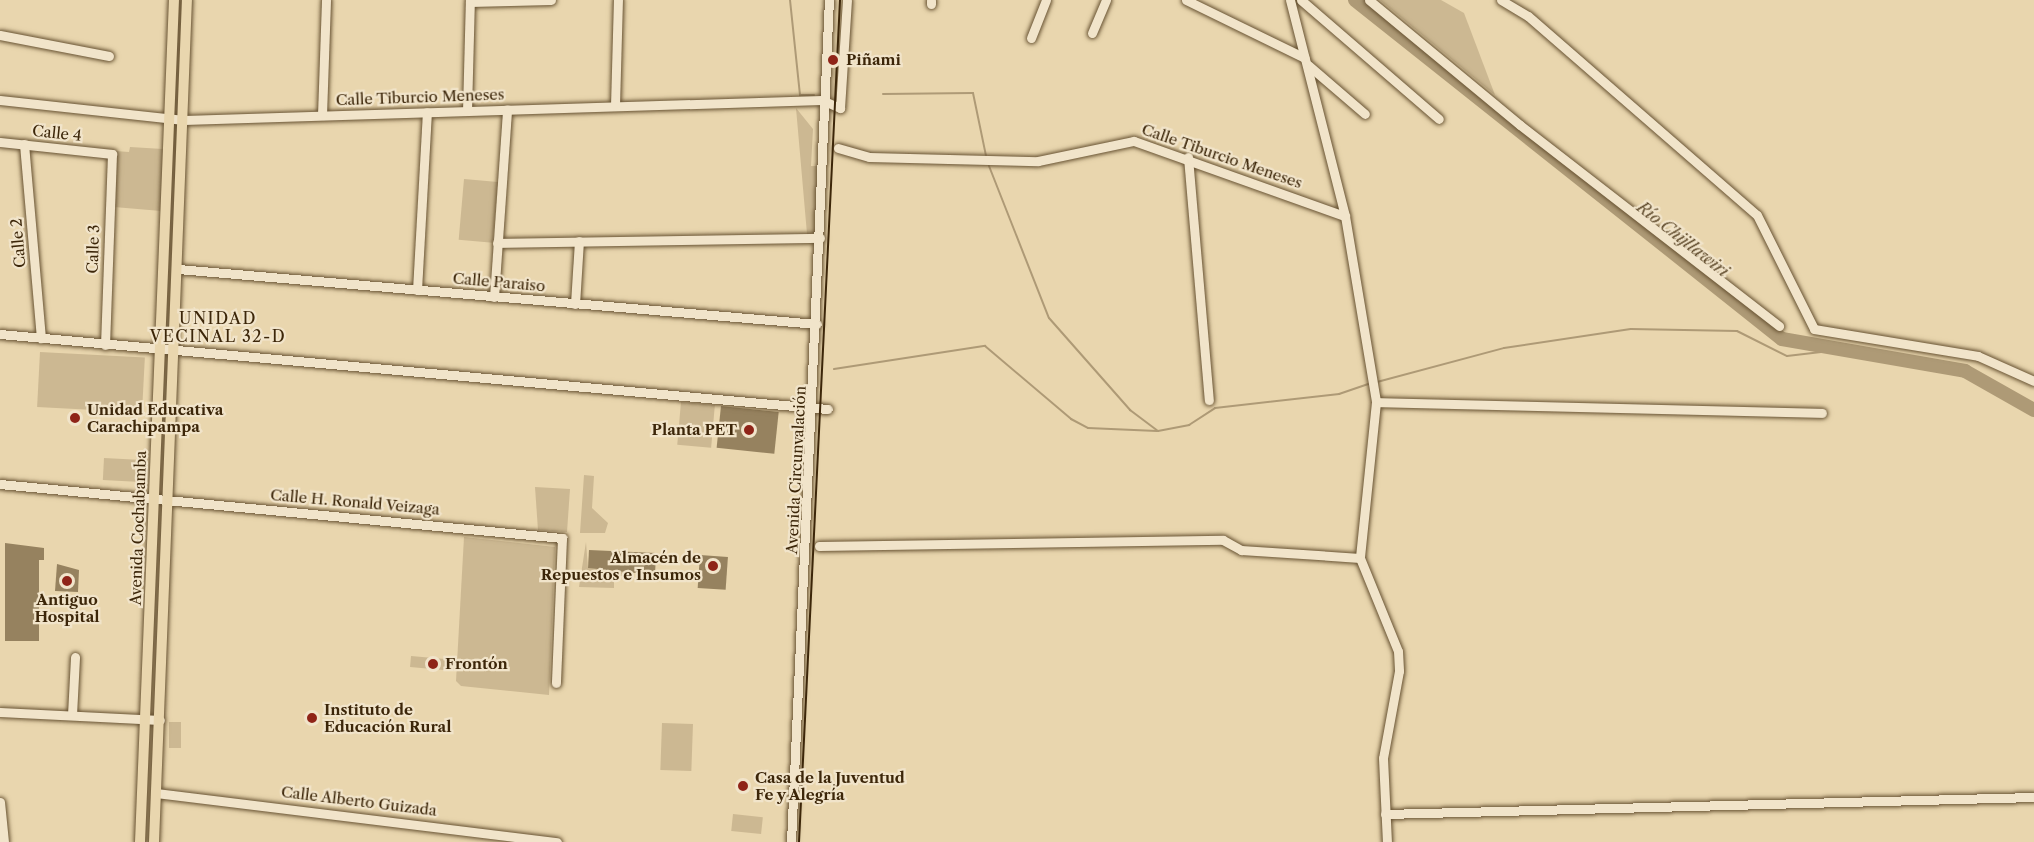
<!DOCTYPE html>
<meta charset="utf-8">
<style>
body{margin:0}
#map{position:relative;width:2034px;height:842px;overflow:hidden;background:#e9d6ae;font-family:"Libre Caslon Text",serif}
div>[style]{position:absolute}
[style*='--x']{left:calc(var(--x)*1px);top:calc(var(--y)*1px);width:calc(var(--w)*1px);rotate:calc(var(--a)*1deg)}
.green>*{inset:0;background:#ccb892;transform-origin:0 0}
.stream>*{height:2px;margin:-1px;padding:0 1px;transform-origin:1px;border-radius:1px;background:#ae9a76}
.river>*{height:14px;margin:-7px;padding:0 7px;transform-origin:7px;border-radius:7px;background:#ae9a76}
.building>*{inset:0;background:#96825f;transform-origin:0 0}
.roads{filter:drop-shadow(0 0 2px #675232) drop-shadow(0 0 2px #675232)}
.minor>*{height:9px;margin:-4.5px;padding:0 4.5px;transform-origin:4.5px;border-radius:4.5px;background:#f1e4ca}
.major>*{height:10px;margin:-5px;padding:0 5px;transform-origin:5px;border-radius:5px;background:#e9d6ae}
.tram>*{height:1.5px;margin:-0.75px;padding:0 0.75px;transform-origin:0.75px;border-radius:0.75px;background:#3c2609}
.dots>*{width:16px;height:16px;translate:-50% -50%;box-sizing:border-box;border:3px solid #f1e4ca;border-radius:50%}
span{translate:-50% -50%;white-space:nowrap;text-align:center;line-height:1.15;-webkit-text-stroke:4.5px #f1e4ca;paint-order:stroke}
.poi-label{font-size:15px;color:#3c2609;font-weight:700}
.left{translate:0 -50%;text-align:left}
.right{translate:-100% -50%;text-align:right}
.street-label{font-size:15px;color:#3c2609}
.water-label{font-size:16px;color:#5e492a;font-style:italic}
.neighbourhood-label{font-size:16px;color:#3c2609;letter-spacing:1.5px}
</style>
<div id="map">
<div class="green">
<div style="clip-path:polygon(1380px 0,1441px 0,1464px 13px,1495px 95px)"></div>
<div style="clip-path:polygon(796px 108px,813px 129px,811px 166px,819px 166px,817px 233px,807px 234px)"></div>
<div style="left:174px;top:127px;width:5px;height:216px"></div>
<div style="clip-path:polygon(130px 147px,163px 149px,161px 211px,114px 207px,115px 151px,129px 152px)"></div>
<div style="left:464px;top:179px;width:34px;height:61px;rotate:5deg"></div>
<div style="left:40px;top:352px;width:105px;height:55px;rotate:3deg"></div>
<div style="left:681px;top:402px;width:34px;height:43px;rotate:5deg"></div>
<div style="left:104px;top:458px;width:38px;height:22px;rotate:3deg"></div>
<div style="clip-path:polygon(584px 475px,594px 476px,592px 508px,608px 523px,605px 533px,580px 533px)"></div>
<div style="clip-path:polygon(535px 487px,570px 489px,567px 532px,538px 530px)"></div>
<div style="clip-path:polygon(464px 537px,555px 547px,549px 695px,461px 686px,456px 681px)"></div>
<div style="clip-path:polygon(586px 542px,588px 568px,625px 570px,624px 576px,614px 576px,614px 588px,579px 587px)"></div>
<div style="left:411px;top:656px;width:45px;height:11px;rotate:5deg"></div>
<div style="left:169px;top:722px;width:12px;height:26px"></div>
<div style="left:662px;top:723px;width:31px;height:47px;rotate:2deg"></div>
<div style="left:733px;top:814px;width:30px;height:17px;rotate:6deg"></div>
</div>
<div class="stream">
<div style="--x:790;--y:0;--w:96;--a:84"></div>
<div style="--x:800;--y:95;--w:14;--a:0"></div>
<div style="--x:883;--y:94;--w:90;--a:-0.6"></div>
<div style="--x:973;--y:93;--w:64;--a:78.3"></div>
<div style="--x:989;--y:166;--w:163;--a:68.5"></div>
<div style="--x:1049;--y:318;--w:123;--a:48.6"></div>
<div style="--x:1130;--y:410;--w:35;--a:37"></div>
<div style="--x:1158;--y:431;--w:32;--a:-11"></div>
<div style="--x:1189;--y:425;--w:31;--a:-33"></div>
<div style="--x:1215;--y:408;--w:125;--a:-6.4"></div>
<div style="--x:1339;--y:394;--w:34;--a:-19"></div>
<div style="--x:834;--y:369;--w:153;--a:-8.7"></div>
<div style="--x:985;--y:346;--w:113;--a:40.3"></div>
<div style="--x:1071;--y:419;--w:19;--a:28"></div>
<div style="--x:1088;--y:428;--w:69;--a:2.5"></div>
<div style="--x:1377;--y:382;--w:131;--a:-15"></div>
<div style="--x:1504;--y:348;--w:128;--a:-8.5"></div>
<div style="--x:1631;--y:329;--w:106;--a:1.1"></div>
<div style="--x:1737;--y:331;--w:56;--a:26.6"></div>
<div style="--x:1787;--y:356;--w:43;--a:-6.6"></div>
</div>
<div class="river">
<div style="--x:1355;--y:0;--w:545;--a:38.45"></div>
<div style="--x:1782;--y:339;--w:186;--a:9.9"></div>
<div style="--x:1965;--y:371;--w:79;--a:29.5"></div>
</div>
<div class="building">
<div style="left:721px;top:406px;width:58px;height:42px;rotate:6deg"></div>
<div style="clip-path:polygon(5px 543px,44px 548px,44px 560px,39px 560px,39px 641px,5px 641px)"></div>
<div style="clip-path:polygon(589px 550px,656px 553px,655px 575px,588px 568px)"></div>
<div style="left:700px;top:555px;width:28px;height:33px;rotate:4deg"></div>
<div style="clip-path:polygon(57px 564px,79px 570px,78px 592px,55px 591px)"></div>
</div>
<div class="roads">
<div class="minor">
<div style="--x:1186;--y:0;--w:132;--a:26"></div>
<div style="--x:1290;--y:0;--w:223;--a:75.7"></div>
<div style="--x:1345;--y:216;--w:189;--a:80.5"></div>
<div style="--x:1376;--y:402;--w:157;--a:95.9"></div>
<div style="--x:1360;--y:558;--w:100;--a:67.8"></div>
<div style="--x:1398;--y:651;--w:20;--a:87"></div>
<div style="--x:1399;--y:671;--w:88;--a:100.4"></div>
<div style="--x:1383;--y:758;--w:84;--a:87.3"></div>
<div style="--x:1301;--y:0;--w:182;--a:40.8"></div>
<div style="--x:1369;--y:0;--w:196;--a:39.6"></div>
<div style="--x:1520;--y:125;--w:328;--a:37.8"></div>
<div style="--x:1501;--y:0;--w:31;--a:31"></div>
<div style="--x:1528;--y:16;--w:303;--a:41"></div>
<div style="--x:1757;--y:215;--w:127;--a:63.4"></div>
<div style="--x:1814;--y:329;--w:166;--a:9.3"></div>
<div style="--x:1978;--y:356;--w:61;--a:24.1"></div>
<div style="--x:470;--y:2;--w:81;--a:-1.4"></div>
<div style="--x:931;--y:4;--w:4;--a:-90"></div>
<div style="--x:1092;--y:33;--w:36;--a:-67"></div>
<div style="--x:0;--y:35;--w:111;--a:10.9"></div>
<div style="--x:1031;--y:38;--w:41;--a:-68.5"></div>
<div style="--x:1308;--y:65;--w:75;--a:40.7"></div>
<div style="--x:0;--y:100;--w:185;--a:6.2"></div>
<div style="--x:184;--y:120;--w:638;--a:-1.8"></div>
<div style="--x:822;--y:100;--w:20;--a:24"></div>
<div style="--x:840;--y:108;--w:108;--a:-86.3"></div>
<div style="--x:615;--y:106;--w:106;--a:-88.4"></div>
<div style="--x:467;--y:111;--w:111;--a:-88.5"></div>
<div style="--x:322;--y:115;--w:115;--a:-88"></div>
<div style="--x:0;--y:142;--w:113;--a:6.1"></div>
<div style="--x:112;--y:154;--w:191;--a:92.1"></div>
<div style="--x:24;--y:144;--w:195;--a:85"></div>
<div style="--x:838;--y:148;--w:32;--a:16"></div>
<div style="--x:869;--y:157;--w:169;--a:1.4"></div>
<div style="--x:1038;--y:161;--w:98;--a:-11.8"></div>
<div style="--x:1134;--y:141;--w:224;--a:19.6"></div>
<div style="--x:1188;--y:157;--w:244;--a:85.1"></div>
<div style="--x:497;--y:243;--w:323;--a:-0.9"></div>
<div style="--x:178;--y:269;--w:641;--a:4.92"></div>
<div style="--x:417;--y:290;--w:178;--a:-86.8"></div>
<div style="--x:494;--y:297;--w:188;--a:-86"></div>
<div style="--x:575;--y:304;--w:63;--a:-86.4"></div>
<div style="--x:0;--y:334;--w:831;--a:5.18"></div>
<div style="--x:1376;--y:402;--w:446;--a:1.4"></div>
<div style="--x:0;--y:484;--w:565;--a:5.49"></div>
<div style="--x:562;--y:538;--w:145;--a:92.4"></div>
<div style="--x:819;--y:546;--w:404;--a:-0.9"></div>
<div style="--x:1223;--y:540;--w:21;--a:29"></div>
<div style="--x:1241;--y:550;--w:119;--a:3.8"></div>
<div style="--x:0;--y:712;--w:160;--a:2.9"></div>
<div style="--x:72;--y:715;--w:58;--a:-87"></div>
<div style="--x:156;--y:793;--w:404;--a:7"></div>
<div style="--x:0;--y:802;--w:40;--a:84.3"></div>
<div style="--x:1385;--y:814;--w:649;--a:-1.5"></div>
<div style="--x:791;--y:842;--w:843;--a:-87.42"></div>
</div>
<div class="major">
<div style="--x:140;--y:842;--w:843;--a:-87.69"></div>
<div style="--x:154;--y:842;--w:843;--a:-87.76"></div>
</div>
</div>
<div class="tram">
<div style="--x:799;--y:842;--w:843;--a:-87.21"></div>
</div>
<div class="dots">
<div style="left:833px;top:60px;background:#8f2418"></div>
<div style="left:75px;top:418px;background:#8f2418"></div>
<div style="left:749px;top:430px;background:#8f2418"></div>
<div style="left:713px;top:566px;background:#8f2418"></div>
<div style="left:67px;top:581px;background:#8f2418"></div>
<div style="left:433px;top:664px;background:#8f2418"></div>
<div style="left:312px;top:718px;background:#8f2418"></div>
<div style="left:743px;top:786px;background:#8f2418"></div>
</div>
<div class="poi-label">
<span class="left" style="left:846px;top:60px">Piñami</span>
<span class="left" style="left:87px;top:418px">Unidad Educativa<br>Carachipampa</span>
<span class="right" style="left:737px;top:430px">Planta PET</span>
<span class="right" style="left:701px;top:566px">Almacén de<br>Repuestos e Insumos</span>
<span style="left:67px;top:608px">Antiguo<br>Hospital</span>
<span class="left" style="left:445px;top:664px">Frontón</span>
<span class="left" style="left:324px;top:718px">Instituto de<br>Educación Rural</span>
<span class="left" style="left:755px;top:786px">Casa de la Juventud<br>Fe y Alegría</span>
</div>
<div class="street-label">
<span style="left:420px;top:97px;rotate:-2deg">Calle Tiburcio Meneses</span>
<span style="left:57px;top:133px;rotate:6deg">Calle 4</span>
<span style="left:1222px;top:156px;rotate:19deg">Calle Tiburcio Meneses</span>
<span style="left:18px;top:243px;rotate:-95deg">Calle 2</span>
<span style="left:93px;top:249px;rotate:-88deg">Calle 3</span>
<span style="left:499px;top:282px;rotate:5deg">Calle Paraiso</span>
<span style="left:796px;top:470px;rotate:-87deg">Avenida Circunvalación</span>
<span style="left:355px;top:502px;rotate:5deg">Calle H. Ronald Veizaga</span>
<span style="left:138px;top:528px;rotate:-88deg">Avenida Cochabamba</span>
<span style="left:359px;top:801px;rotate:7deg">Calle Alberto Guizada</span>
</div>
<div class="water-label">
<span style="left:1683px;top:239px;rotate:38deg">Río Chijllawiri</span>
</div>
<div class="neighbourhood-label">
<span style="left:218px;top:327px">UNIDAD<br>VECINAL 32-D</span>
</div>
</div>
